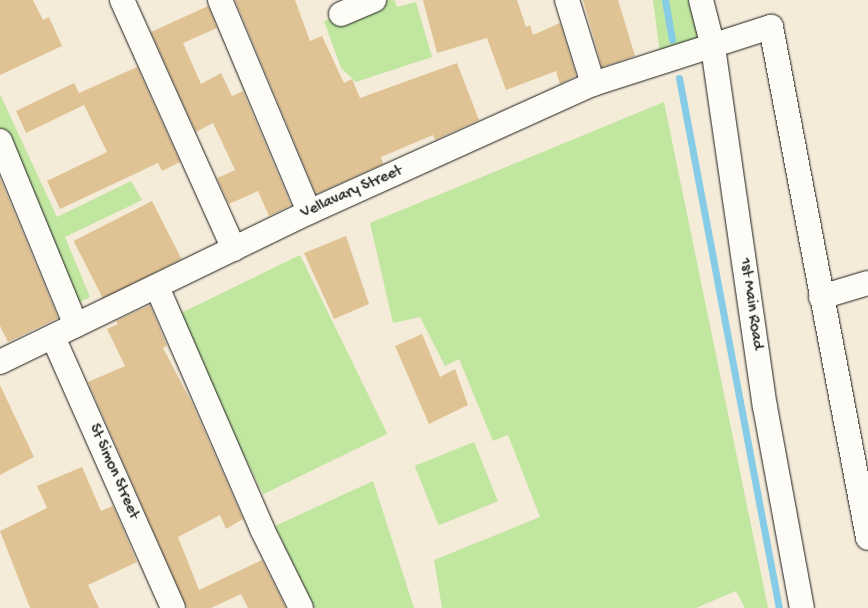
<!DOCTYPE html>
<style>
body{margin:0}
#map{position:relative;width:868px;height:608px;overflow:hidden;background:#f4ebd9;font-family:"Gochi Hand",sans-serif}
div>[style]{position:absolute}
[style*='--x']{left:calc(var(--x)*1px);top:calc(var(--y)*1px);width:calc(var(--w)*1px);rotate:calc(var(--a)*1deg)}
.green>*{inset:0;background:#c0e6a0;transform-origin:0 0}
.stream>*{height:7px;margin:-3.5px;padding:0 3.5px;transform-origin:3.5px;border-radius:3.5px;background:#86cce7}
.building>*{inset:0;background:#e0c394;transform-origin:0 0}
.roads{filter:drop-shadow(0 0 1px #1c1c1c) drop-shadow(0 0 1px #1c1c1c)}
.minor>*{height:24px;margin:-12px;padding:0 12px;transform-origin:12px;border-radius:12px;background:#fdfcf7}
span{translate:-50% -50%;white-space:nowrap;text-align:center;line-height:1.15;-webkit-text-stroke:4px #fdfcf7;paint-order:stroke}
.street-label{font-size:16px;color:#1c1c1c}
</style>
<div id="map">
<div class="green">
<div style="clip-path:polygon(381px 0,394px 0,397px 7px,416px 2px,432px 57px,356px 82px,341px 68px,324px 21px)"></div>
<div style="clip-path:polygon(653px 0,695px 0,705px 40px,660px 54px)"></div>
<div style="clip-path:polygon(0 94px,57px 217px,131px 181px,142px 200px,65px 237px,90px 297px,76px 304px,0 128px)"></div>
<div style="clip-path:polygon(664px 102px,768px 608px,745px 608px,736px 591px,696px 608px,442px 608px,434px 560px,540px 517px,508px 435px,493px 441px,459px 359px,445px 366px,420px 317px,393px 323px,370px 223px)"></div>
<div style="left:300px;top:255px;width:199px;height:138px;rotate:64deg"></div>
<div style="left:474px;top:442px;width:64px;height:64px;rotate:68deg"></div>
<div style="clip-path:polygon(373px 481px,414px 608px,314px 608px,275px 526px)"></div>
</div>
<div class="stream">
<div style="--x:665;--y:0;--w:40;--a:80"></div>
<div style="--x:679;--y:78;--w:539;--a:79.32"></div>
</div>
<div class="building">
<div style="clip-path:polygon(0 0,33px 0,43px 20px,49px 17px,62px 46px,0 75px)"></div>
<div style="clip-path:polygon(235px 0,295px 0,310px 41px,322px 36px,344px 83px,352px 79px,360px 98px,457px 63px,479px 120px,435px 140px,433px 135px,381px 157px,383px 164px,316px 194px)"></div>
<div style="clip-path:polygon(423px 0,517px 0,526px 27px,530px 25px,533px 35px,560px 23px,576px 76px,560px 84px,556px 71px,506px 90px,487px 38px,437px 53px)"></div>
<div style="clip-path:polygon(583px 0,618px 0,635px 56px,602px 67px)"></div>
<div style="clip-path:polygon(208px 6px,217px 28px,183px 43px,201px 84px,221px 73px,232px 96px,243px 91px,291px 205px,269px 216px,258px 191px,229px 204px,217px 178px,235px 170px,213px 123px,196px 132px,151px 32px)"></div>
<div style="clip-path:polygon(137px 67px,180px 162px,162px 171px,158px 163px,60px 209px,47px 181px,107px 152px,84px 105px,26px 133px,16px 111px,74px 83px,79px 93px)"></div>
<div style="clip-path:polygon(0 178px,58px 318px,8px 342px,0 326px)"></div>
<div style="left:152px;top:201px;width:65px;height:88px;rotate:63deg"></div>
<div style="clip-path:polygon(346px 236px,369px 304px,334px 319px,304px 253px)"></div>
<div style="clip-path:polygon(150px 305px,167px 346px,163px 348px,192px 403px,243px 519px,226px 529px,220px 515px,178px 537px,199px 590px,262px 560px,286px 608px,248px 608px,241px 594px,211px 608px,187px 608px,88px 382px,125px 366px,107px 329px,118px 324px,116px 321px)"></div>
<div style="clip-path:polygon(422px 334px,440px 377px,455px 369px,468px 405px,429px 424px,395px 346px)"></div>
<div style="clip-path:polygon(0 385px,34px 457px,0 475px)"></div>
<div style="clip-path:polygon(82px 467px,101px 511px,113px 506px,137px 562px,88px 585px,99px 608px,30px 608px,0 531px,47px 508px,37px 486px)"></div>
</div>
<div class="roads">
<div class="minor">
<div style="--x:122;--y:0;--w:273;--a:65.8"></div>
<div style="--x:220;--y:0;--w:230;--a:67.2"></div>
<div style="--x:567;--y:0;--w:88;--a:72.8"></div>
<div style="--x:701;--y:0;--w:49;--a:75.7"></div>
<div style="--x:713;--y:47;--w:364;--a:81.8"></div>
<div style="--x:765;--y:407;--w:204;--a:79.6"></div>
<div style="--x:341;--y:14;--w:36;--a:-23"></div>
<div style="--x:0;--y:141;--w:199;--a:67.6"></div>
<div style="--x:157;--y:287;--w:264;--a:66.5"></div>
<div style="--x:262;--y:529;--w:88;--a:63.7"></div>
<div style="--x:821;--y:297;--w:49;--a:-16.6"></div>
<div style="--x:53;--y:337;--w:296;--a:66.1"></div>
<div style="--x:0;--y:362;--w:343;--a:-25.9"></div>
<div style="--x:309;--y:212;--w:312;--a:-24.3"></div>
<div style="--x:593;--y:84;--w:187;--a:-17.8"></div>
<div style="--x:771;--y:27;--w:520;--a:79.25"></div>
</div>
</div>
<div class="street-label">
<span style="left:352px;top:193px;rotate:-24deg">Vellavary Street</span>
<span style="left:750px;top:304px;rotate:82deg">1st Main Road</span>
<span style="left:113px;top:472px;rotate:66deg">St Simon Street</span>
</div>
</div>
